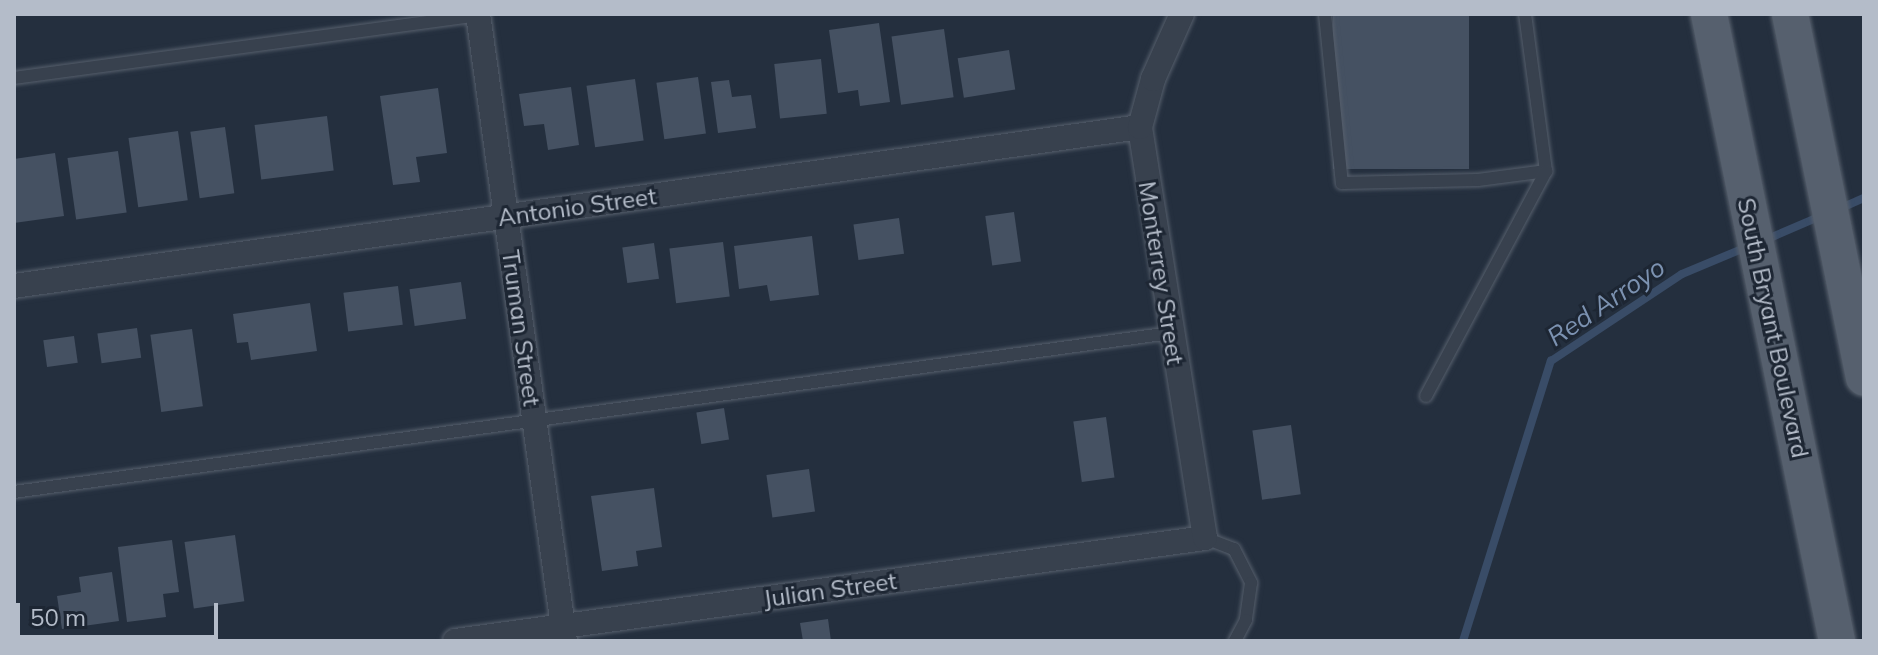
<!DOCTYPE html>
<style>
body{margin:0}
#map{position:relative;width:1878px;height:655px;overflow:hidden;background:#242f3e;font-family:Mulish,sans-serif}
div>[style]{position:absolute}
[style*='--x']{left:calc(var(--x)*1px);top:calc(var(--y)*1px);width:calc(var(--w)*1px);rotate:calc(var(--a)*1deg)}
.stream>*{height:8px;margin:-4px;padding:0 4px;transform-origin:4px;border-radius:4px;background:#394c67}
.building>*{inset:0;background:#455162;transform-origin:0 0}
.roads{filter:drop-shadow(0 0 2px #565f6c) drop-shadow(0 0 2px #565f6c)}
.service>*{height:12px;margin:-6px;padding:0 6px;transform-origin:6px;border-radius:6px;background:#38414e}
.minor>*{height:24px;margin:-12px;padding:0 12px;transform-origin:12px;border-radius:12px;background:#38414e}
.primary>*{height:36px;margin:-18px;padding:0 18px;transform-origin:18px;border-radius:18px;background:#56606e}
span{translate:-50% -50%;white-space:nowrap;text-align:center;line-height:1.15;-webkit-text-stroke:6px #1d2633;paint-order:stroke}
.street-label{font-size:24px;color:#b4bcc9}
.water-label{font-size:26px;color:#7c92b1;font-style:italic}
.frame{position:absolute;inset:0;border:16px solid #b4bcc9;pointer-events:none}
.scale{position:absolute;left:16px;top:603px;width:202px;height:36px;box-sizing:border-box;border:4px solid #b4bcc9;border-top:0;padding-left:10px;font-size:24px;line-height:28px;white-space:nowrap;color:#b4bcc9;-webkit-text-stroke:6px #1d2633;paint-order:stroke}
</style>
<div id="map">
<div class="stream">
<div style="--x:1839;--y:209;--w:27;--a:-24"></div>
<div style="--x:1765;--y:240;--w:63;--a:-23.3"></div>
<div style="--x:1463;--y:641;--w:294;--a:-72.6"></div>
<div style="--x:1551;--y:361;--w:157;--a:-33.6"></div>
<div style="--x:1682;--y:274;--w:73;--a:-22.7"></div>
</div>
<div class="building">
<div style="left:1333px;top:14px;width:136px;height:155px"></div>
<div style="clip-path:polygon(879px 23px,890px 102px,860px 106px,858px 90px,838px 93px,829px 30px)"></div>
<div style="left:944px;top:29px;width:69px;height:53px;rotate:82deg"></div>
<div style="left:1009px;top:50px;width:40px;height:52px;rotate:81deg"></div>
<div style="left:821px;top:59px;width:55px;height:47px;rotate:84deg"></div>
<div style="left:698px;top:77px;width:57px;height:42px;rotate:82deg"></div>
<div style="left:635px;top:79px;width:62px;height:49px;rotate:82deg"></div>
<div style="clip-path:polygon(729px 80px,732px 97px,751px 95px,756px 128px,718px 133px,711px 82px)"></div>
<div style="clip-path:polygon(571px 87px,579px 145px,548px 150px,544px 124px,524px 126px,519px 94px)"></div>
<div style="clip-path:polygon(438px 88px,447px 153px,416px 157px,420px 182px,393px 185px,380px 96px)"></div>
<div style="left:327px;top:116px;width:55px;height:73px;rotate:83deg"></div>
<div style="left:225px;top:127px;width:67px;height:35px;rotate:82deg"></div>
<div style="left:178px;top:131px;width:70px;height:50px;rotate:82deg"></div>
<div style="left:118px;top:151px;width:62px;height:51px;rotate:82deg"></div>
<div style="clip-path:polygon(55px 153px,64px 216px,14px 223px,14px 159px)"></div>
<div style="left:1014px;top:212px;width:50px;height:29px;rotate:82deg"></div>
<div style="left:899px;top:218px;width:36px;height:46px;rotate:82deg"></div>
<div style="clip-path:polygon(812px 236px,819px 295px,770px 301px,767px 285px,739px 289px,734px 246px)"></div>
<div style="left:723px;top:242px;width:55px;height:54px;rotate:83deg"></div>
<div style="left:654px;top:243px;width:36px;height:32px;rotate:82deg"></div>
<div style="left:461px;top:282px;width:37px;height:52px;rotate:82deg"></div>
<div style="left:398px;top:286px;width:39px;height:55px;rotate:83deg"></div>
<div style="clip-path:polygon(310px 303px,317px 351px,251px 360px,248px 342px,237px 343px,233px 314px)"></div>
<div style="left:137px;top:328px;width:30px;height:40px;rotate:82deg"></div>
<div style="left:192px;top:329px;width:78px;height:42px;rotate:82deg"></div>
<div style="left:74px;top:336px;width:27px;height:31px;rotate:82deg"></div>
<div style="left:724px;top:408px;width:32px;height:28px;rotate:81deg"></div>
<div style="left:1106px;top:417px;width:61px;height:33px;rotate:82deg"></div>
<div style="left:1291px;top:425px;width:70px;height:39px;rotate:82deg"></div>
<div style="left:809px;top:469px;width:43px;height:43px;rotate:82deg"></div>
<div style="clip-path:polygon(654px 488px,662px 547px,636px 551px,638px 566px,602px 571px,591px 496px)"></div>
<div style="left:235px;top:535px;width:67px;height:51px;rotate:82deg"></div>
<div style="clip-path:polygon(172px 540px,179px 592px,163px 594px,166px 617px,127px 622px,118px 547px)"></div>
<div style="clip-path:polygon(112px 572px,119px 621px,62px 629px,57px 596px,81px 592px,79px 577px)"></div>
<div style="clip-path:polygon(828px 619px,831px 641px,803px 641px,800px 623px)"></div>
</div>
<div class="roads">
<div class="service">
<div style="--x:1325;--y:14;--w:170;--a:84.3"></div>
<div style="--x:1342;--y:183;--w:136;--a:-1.3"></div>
<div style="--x:1478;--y:180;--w:69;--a:-7.5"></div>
<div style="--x:1546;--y:171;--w:158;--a:-97.6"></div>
<div style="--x:14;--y:78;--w:473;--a:-7.7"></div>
<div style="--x:1426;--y:396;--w:255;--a:-61.9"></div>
<div style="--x:14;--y:492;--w:1167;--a:-7.83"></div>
<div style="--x:1205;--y:538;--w:31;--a:21"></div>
<div style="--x:1234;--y:549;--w:38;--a:63"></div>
<div style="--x:1251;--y:583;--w:37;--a:98"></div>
<div style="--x:1246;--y:620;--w:24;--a:118"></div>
</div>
<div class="minor">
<div style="--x:478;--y:14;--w:633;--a:82.1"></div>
<div style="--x:14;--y:286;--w:1137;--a:-8.04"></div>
<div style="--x:455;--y:641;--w:757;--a:-7.82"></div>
<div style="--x:1205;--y:538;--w:416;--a:-99"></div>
<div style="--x:1140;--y:127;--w:50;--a:-74.8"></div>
<div style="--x:1153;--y:79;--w:71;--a:-66"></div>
</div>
<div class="primary">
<div style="--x:1709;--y:14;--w:640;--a:78.46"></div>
<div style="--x:1790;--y:14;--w:371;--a:78.5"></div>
</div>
</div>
<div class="street-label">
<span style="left:577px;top:207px;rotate:-8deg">Antonio Street</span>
<span style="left:1161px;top:273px;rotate:81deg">Monterrey Street</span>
<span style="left:521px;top:328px;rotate:82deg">Truman Street</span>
<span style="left:1773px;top:328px;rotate:78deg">South Bryant Boulevard</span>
<span style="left:830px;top:590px;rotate:-8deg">Julian Street</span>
</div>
<div class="water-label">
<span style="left:1606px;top:302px;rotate:-34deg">Red Arroyo</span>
</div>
<div class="frame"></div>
<div class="scale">50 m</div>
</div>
